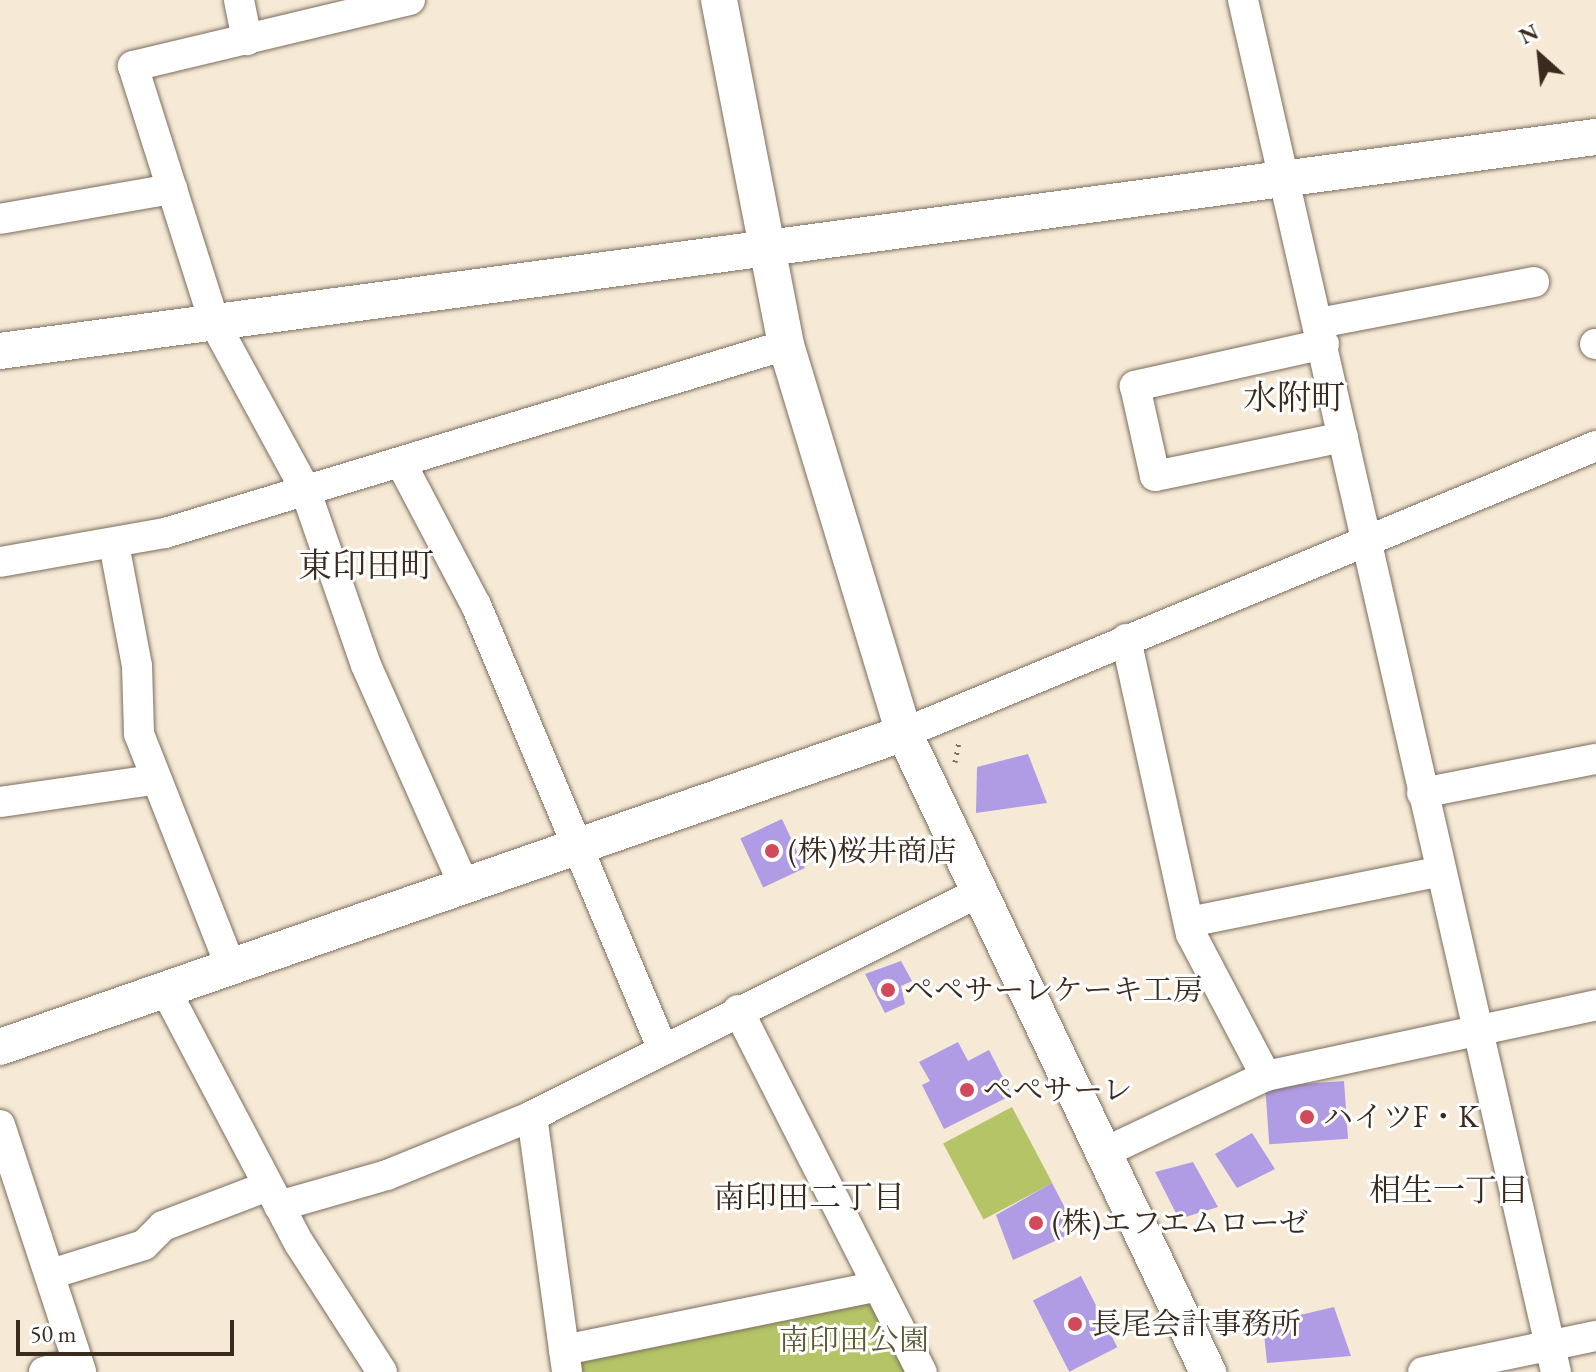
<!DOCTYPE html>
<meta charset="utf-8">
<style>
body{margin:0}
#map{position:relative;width:1596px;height:1372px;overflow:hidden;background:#f6ead6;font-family:"EB Garamond","Noto Serif JP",serif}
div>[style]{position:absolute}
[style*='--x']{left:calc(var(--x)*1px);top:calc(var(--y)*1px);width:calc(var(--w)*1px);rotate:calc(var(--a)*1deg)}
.green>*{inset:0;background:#b4c467;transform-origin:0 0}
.building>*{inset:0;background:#b09be5;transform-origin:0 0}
.path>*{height:5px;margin-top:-2.5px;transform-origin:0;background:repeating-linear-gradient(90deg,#7c6d5e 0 2px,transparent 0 8px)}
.roads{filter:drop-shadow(0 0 2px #7c6d5e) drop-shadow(0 0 2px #7c6d5e)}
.minor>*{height:30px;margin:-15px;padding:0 15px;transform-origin:15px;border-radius:15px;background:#fff}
.tertiary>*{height:36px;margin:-18px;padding:0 18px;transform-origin:18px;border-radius:18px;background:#fff}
.dots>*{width:22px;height:22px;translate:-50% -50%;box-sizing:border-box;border:4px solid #fff;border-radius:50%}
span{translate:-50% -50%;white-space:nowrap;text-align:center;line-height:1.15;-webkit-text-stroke:6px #fff;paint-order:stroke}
.poi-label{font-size:30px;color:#3b2a1e}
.left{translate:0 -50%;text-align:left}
.park-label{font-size:30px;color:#5f5834}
.neighbourhood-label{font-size:32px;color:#3b2a1e}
.quarter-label{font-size:34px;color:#3b2a1e}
.north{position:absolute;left:1500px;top:16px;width:80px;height:80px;-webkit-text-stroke:6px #fff;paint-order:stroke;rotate:333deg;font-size:22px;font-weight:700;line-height:32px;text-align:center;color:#3b2a1e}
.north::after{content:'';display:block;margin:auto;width:28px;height:36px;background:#3b2a1e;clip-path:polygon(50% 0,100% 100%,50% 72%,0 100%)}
.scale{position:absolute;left:16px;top:1320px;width:218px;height:36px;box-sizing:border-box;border:4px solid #3b2a1e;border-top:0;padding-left:10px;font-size:24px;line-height:28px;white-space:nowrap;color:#3b2a1e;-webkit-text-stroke:6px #fff;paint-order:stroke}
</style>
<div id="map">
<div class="green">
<div style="left:1012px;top:1107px;width:86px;height:78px;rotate:62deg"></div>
<div style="clip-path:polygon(872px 1303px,908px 1372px,580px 1372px,578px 1363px)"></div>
</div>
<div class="building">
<div style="clip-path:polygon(1028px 754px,1047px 803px,976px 813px,977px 767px)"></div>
<div style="left:782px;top:819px;width:54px;height:46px;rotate:65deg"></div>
<div style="clip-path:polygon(901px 961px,912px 981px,901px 986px,905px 1004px,885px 1013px,865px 974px)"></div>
<div style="clip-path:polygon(958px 1042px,968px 1061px,989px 1050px,1012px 1095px,944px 1129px,922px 1085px,930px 1081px,919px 1062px)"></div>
<div style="left:1344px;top:1081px;width:58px;height:79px;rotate:86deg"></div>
<div style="clip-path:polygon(1252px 1133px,1275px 1169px,1237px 1188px,1215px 1154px)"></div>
<div style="clip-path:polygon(1193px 1162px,1218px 1207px,1179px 1219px,1155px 1172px)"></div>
<div style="clip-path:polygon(1052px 1183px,1077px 1231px,1013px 1260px,996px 1215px)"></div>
<div style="left:1081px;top:1276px;width:80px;height:54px;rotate:63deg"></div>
<div style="clip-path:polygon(1334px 1307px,1351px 1356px,1267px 1363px,1263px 1324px)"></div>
</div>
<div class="path">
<div style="--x:955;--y:762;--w:21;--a:-79"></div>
</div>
<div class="roads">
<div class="minor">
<div style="--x:239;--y:0;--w:41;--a:78.7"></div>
<div style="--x:410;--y:0;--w:285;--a:166.6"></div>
<div style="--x:133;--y:66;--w:269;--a:72.4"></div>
<div style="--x:214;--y:322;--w:190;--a:61.4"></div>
<div style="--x:305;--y:489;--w:186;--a:70.9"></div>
<div style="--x:366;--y:665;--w:239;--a:66"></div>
<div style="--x:1243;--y:0;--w:1407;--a:77.15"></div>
<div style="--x:0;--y:219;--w:175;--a:-9.9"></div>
<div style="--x:1319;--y:323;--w:219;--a:-10.8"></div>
<div style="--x:1324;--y:344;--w:194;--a:167.5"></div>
<div style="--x:1135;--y:386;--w:92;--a:77.5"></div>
<div style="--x:1155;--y:476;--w:192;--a:-11.7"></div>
<div style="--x:1595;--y:344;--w:1;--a:0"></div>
<div style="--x:401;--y:463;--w:161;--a:62.2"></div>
<div style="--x:476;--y:605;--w:483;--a:67.2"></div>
<div style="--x:114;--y:544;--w:124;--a:79.3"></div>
<div style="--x:137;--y:666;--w:68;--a:88.3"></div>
<div style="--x:139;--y:734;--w:251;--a:68.5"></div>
<div style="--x:0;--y:562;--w:168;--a:-10"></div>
<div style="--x:165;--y:533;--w:649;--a:-16.84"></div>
<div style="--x:1126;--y:639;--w:302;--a:77.6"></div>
<div style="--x:1191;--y:934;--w:161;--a:62.2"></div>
<div style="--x:904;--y:733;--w:749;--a:-22.53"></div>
<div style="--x:1422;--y:793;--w:177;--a:-11.1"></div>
<div style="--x:0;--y:802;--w:155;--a:-8.2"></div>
<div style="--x:1189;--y:922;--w:254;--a:-11.4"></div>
<div style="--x:165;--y:989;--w:287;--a:62.2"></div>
<div style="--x:299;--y:1243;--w:153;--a:57.2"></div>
<div style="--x:738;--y:1010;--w:406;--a:63.1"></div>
<div style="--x:532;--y:1116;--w:258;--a:82.2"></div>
<div style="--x:0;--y:1125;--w:260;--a:71.8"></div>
<div style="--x:1101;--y:1154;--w:183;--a:-25.3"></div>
<div style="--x:1266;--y:1076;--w:338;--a:-12.1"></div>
<div style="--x:279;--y:1206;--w:112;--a:-16"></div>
<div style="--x:387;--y:1175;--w:157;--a:-22.1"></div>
<div style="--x:532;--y:1116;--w:499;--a:-26.6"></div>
<div style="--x:51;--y:1274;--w:97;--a:-17.3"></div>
<div style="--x:144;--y:1245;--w:27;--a:-45"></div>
<div style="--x:163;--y:1226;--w:112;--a:-20.9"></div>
<div style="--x:564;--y:1350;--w:320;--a:-11.5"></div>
<div style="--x:44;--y:1372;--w:35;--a:-16"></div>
<div style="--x:1423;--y:1372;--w:177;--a:-11.8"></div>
</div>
<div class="tertiary">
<div style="--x:719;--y:0;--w:351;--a:79"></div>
<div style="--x:786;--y:345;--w:406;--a:73.1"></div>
<div style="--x:904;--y:733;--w:708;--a:64.56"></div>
<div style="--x:0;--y:351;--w:1610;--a:-7.64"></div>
<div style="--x:0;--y:1047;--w:957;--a:-19.15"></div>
</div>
</div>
<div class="dots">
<div style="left:772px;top:851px;background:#d1495b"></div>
<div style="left:888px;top:990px;background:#d1495b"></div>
<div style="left:967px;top:1090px;background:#d1495b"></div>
<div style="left:1307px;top:1117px;background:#d1495b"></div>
<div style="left:1036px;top:1223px;background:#d1495b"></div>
<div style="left:1075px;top:1324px;background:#d1495b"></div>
</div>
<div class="poi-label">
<span class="left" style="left:788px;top:851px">(株)桜井商店</span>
<span class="left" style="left:904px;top:990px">ペペサーレケーキ工房</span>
<span class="left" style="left:983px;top:1090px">ぺぺサーレ</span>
<span class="left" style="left:1323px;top:1117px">ハイツF・K</span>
<span class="left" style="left:1052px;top:1223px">(株)エフエムローゼ</span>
<span class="left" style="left:1091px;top:1324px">長尾会計事務所</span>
</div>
<div class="park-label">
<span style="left:854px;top:1340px">南印田公園</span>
</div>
<div class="neighbourhood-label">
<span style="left:1449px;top:1190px">相生一丁目</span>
<span style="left:809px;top:1197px">南印田二丁目</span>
</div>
<div class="quarter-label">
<span style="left:1294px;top:398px">水附町</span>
<span style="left:366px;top:566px">東印田町</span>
</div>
<div class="north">N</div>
<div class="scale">50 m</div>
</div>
